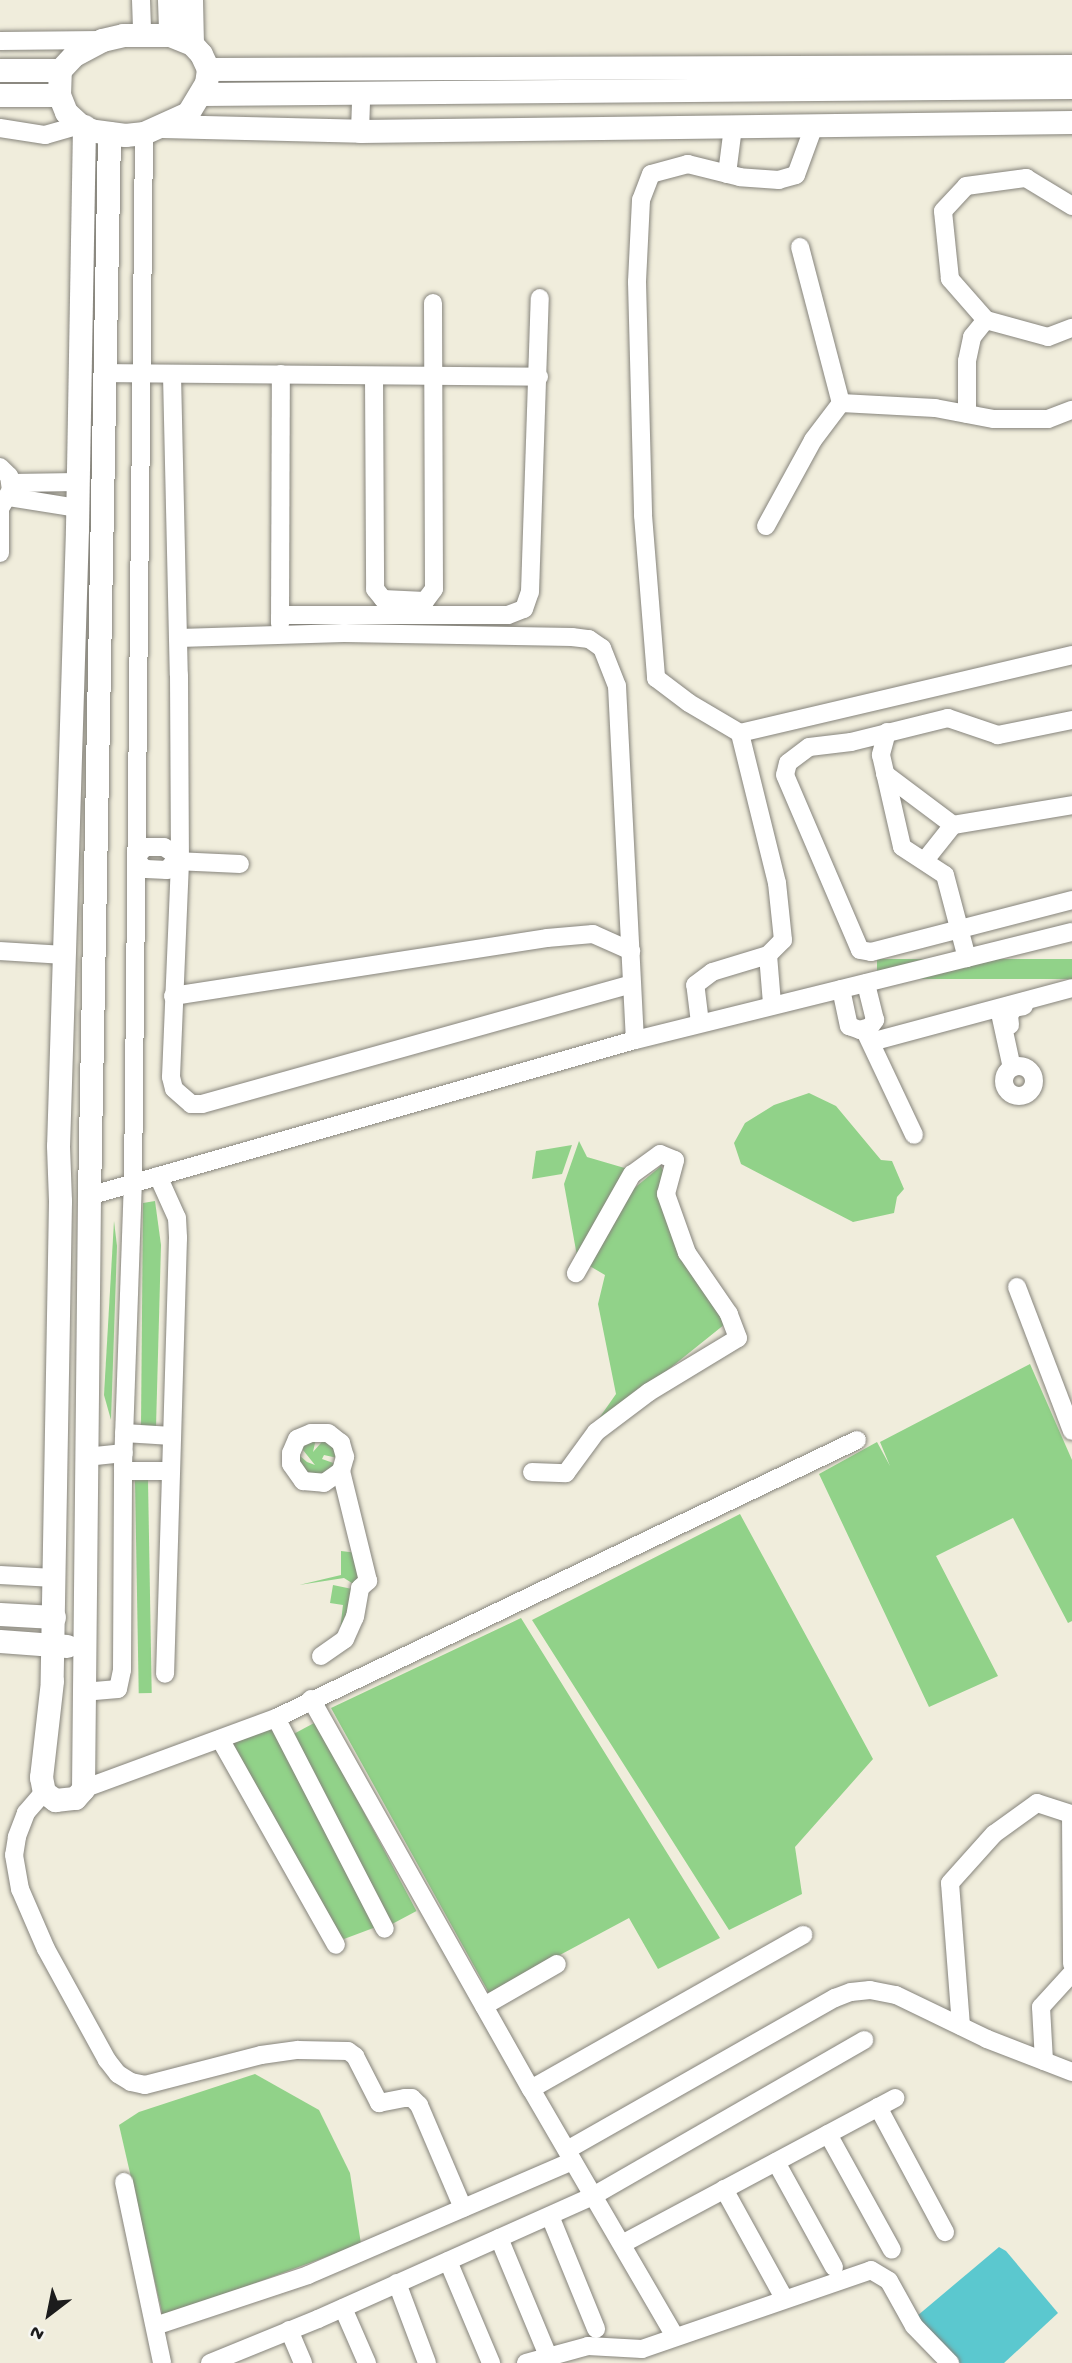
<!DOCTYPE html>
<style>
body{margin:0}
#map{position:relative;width:1072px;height:2363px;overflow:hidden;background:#f0eddc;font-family:"Gochi Hand",sans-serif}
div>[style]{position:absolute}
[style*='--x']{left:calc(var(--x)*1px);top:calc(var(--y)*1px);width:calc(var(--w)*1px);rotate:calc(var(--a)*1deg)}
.green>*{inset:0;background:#91d289;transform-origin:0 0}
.water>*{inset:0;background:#5bc8cf}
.roads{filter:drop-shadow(0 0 2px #86847c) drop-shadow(0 0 2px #86847c)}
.minor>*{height:18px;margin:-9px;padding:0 9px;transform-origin:9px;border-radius:9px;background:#fff}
.minor>.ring{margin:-9px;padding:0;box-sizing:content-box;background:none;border:18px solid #fff;border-radius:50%}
.tertiary>*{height:23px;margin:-11.5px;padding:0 11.5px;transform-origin:11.5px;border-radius:11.5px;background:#fff}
span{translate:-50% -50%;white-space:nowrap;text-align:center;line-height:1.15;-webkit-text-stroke:7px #f6f6f2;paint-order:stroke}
.north{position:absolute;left:14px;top:2279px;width:70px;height:70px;-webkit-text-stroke:5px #f6f6f2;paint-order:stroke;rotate:212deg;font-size:19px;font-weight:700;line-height:28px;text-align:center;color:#1c1c1c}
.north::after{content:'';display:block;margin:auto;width:24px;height:32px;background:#1c1c1c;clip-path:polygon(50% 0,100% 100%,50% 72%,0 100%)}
</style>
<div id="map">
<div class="green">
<div style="left:1072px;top:959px;width:20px;height:195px;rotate:90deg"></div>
<div style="clip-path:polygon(809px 1093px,836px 1106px,881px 1160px,892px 1161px,904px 1189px,897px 1197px,894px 1213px,853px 1222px,741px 1164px,734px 1143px,745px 1123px,774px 1105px)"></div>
<div style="clip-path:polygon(579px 1141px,587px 1157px,628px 1169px,577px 1256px,564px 1184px)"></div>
<div style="clip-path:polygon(572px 1145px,562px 1174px,532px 1179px,536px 1151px)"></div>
<div style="clip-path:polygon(661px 1166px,725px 1324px,588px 1434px,616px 1394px,598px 1304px,605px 1275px,588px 1265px,632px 1190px)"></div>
<div style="clip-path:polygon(155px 1201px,161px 1245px,156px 1427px,141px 1427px,143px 1203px)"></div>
<div style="clip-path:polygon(114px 1221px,117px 1246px,111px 1420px,104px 1395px)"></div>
<div style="clip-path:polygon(1030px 1364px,1072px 1460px,1072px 1621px,1068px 1623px,1013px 1518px,936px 1556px,998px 1676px,929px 1707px,819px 1474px,877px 1442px,890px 1466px,880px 1442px)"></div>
<div style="clip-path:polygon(317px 1434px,313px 1452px,327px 1436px,342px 1459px,324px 1455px,322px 1459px,339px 1465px,333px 1477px,306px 1481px,293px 1450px,307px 1462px,315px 1465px,299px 1445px)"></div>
<div style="left:148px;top:1480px;width:213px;height:13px;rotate:89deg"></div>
<div style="clip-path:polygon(740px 1514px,873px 1759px,795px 1847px,802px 1894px,729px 1930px,532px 1620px)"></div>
<div style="clip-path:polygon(341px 1551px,358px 1553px,364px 1580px,355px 1585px,344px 1578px,299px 1585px,341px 1575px)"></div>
<div style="clip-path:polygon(333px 1585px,357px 1590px,339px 1639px,343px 1605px,330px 1603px)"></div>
<div style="clip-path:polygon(521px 1618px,720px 1938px,658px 1969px,629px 1918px,489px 1993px,331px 1708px)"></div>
<div style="left:316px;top:1722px;width:214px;height:27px;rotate:62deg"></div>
<div style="clip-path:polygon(272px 1725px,376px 1927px,344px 1939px,335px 1931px,232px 1743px)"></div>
<div style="clip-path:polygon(255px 2074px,319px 2110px,350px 2173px,361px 2244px,163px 2317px,119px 2125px,139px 2112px)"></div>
</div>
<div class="water">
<div style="clip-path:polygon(999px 2247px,1006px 2251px,1058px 2313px,1004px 2363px,954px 2363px,917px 2316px)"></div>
</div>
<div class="roads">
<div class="minor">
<div style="--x:141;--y:0;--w:34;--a:88"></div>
<div style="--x:0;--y:41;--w:101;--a:-0.6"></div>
<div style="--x:814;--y:126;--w:52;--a:110.2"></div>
<div style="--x:796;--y:175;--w:18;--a:164"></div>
<div style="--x:779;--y:180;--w:39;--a:-176"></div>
<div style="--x:740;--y:177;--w:54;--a:-166"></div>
<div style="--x:688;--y:164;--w:38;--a:165"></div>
<div style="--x:651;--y:174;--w:28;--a:111"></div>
<div style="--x:641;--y:200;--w:82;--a:92.8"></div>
<div style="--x:637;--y:282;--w:233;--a:88.5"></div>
<div style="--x:643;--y:515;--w:164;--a:85.4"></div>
<div style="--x:656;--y:678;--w:41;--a:37.1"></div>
<div style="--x:689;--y:703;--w:59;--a:30.5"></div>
<div style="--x:740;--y:733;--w:341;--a:-13.2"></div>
<div style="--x:0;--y:128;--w:46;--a:8.8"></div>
<div style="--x:45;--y:135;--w:36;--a:-16"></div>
<div style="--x:360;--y:131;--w:38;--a:-88"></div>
<div style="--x:727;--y:174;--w:47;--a:-82.7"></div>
<div style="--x:800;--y:247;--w:161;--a:75.3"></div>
<div style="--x:986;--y:320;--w:64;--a:15.3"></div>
<div style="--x:1048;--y:337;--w:26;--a:-21"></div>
<div style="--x:104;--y:373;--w:435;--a:0.5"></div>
<div style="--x:172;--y:375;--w:300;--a:88.7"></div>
<div style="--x:179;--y:675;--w:187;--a:89.7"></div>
<div style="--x:180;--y:862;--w:215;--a:92.4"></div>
<div style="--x:171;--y:1077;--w:12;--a:76"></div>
<div style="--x:174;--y:1089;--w:23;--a:41"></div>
<div style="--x:191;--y:1104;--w:11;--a:0"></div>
<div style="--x:202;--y:1104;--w:446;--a:-15.6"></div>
<div style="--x:374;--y:376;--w:213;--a:89.7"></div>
<div style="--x:375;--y:589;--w:13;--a:51"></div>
<div style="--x:383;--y:599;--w:42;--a:2.7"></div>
<div style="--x:425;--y:601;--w:15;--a:-53"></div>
<div style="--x:434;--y:589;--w:286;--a:-90.2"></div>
<div style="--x:967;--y:414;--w:53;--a:-90"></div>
<div style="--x:967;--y:361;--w:25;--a:-78"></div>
<div style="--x:972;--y:337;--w:22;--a:-51"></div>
<div style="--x:986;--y:320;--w:55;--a:-131.3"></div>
<div style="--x:950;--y:279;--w:68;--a:-95.9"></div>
<div style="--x:943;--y:211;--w:34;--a:-47"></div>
<div style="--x:966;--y:186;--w:61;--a:-7.6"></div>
<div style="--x:1026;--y:178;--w:54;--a:31.3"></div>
<div style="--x:0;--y:467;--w:13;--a:45"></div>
<div style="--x:9;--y:476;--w:14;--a:82"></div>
<div style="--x:11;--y:490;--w:21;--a:121"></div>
<div style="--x:11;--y:483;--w:67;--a:-0.9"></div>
<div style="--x:9;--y:497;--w:70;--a:9.1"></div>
<div style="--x:766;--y:526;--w:98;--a:-61.3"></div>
<div style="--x:813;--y:440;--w:46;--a:-52.9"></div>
<div style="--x:841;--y:403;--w:94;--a:3"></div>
<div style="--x:935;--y:408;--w:60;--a:10.6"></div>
<div style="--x:994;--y:419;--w:54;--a:0"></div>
<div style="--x:1048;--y:419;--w:26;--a:-21"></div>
<div style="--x:0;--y:553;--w:45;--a:-90"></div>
<div style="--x:281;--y:615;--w:227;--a:0"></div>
<div style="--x:508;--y:615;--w:17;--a:-21"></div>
<div style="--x:524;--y:609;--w:18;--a:-71"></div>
<div style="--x:530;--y:592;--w:294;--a:-88.1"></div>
<div style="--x:280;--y:624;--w:250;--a:-89.8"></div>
<div style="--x:179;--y:638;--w:165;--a:-1.7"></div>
<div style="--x:344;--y:633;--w:228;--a:1"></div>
<div style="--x:572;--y:637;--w:17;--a:7"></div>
<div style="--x:589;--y:639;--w:16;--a:35"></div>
<div style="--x:602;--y:648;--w:41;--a:68.5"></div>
<div style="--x:617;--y:686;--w:354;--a:87.1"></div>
<div style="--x:1072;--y:720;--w:76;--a:168.5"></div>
<div style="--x:998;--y:735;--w:53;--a:-161.2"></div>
<div style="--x:948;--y:718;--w:100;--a:166.1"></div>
<div style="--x:851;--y:742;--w:42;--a:173.2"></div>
<div style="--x:809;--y:747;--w:26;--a:143"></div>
<div style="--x:788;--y:763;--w:12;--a:104"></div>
<div style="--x:785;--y:775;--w:190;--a:66.8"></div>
<div style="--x:860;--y:950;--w:11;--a:10"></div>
<div style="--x:871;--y:952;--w:208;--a:-14.5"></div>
<div style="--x:887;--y:732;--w:24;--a:105"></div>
<div style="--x:881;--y:755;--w:94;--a:77.1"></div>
<div style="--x:902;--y:847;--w:51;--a:33.1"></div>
<div style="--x:945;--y:875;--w:86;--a:75.2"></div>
<div style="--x:885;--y:774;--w:85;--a:36.9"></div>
<div style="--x:953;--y:825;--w:121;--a:-9.5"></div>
<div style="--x:137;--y:856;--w:12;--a:-48"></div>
<div style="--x:145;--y:847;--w:19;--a:0"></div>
<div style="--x:164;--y:847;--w:11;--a:34"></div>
<div style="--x:173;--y:853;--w:8;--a:76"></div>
<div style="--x:137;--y:856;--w:9;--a:72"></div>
<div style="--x:140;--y:865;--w:7;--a:34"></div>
<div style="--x:146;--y:869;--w:21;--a:3"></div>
<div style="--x:167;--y:870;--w:12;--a:-48"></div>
<div style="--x:926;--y:859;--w:43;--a:-51.5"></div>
<div style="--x:175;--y:861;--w:65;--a:2.6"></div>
<div style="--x:0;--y:951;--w:64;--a:3.6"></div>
<div style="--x:768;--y:955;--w:49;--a:85.3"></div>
<div style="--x:841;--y:989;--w:38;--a:78"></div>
<div style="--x:849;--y:1026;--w:12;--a:20"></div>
<div style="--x:860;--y:1030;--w:10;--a:-17"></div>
<div style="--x:870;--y:1027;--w:9;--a:-54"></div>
<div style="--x:875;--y:1020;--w:38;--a:-104"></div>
<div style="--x:173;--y:996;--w:378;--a:-8.8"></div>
<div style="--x:547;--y:938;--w:46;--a:-5"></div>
<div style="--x:593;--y:934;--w:42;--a:24.1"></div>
<div style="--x:1000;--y:1013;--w:56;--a:77.7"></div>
<div style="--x:700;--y:1023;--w:38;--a:-97"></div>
<div style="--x:695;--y:985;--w:21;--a:-37"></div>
<div style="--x:712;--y:972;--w:59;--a:-16.9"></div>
<div style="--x:768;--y:955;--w:21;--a:-45"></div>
<div style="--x:783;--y:940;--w:57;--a:-96"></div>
<div style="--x:777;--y:883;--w:154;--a:-103.9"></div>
<div style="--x:1010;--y:1025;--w:10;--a:-96"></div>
<div style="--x:1009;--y:1015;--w:9;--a:-54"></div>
<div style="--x:1014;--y:1008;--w:10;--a:-11"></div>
<div style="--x:864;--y:1029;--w:117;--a:64.7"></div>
<div style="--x:871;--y:1042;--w:208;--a:-15"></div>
<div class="ring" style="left:1004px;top:1066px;width:12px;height:12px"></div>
<div style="--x:158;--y:1176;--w:46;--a:65.7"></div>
<div style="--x:177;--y:1218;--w:20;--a:87"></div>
<div style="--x:178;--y:1238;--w:436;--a:91.7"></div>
<div style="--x:89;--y:1196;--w:568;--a:-15.95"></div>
<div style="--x:635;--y:1040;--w:450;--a:-13.9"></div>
<div style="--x:1017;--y:1287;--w:154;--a:69.1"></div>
<div style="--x:124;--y:1433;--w:48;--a:3.6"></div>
<div style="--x:86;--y:1457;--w:38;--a:-6"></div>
<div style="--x:123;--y:1471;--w:48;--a:0"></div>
<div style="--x:532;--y:1472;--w:34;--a:2"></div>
<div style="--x:566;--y:1473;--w:51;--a:-53.8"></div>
<div style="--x:596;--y:1432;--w:66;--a:-37"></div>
<div style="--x:649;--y:1392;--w:104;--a:-31.2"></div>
<div style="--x:738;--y:1338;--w:26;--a:-111"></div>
<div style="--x:729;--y:1314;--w:74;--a:-124.5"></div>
<div style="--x:687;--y:1253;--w:63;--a:-109.6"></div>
<div style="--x:666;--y:1194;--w:35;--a:-75"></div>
<div style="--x:675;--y:1160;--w:16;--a:-158"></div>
<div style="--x:660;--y:1154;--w:34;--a:144"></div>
<div style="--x:632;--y:1174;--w:114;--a:119.5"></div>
<div style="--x:0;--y:1575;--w:54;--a:3.2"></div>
<div style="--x:321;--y:1656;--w:29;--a:-35"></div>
<div style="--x:345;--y:1639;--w:24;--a:-66"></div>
<div style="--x:355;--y:1617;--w:29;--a:-80"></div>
<div style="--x:360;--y:1588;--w:11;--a:-41"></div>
<div style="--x:368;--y:1581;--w:113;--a:-103.8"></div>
<div style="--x:341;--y:1471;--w:15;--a:-74"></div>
<div style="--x:345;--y:1457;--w:15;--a:-106"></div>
<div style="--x:341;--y:1443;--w:16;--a:-142"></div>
<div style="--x:328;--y:1433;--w:17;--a:180"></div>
<div style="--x:311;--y:1433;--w:15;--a:157"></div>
<div style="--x:297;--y:1439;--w:15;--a:113"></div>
<div style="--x:291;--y:1453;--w:11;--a:90"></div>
<div style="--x:291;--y:1464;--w:21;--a:55"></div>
<div style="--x:303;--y:1481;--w:21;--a:5"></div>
<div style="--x:324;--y:1483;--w:21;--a:-35"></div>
<div style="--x:83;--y:1692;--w:35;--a:-5"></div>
<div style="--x:118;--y:1689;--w:19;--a:-78"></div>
<div style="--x:122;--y:1670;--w:204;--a:-89.7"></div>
<div style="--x:123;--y:1466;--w:283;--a:-88"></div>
<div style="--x:133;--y:1183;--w:1050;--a:-89.4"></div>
<div style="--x:311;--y:1699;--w:448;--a:60.6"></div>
<div style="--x:531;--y:2089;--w:286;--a:59.8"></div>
<div style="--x:276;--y:1718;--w:237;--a:62.7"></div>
<div style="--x:220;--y:1739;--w:236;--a:60.6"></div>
<div style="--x:83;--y:1789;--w:206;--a:-20.2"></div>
<div style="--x:276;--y:1718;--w:644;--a:-25.57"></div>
<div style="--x:44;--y:1792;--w:28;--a:131"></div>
<div style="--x:26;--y:1813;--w:26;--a:111"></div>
<div style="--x:17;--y:1837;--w:18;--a:99"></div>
<div style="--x:14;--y:1855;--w:35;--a:80"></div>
<div style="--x:20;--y:1889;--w:65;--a:66.6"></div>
<div style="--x:46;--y:1949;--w:127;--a:61.2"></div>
<div style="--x:107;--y:2060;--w:18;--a:52"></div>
<div style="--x:118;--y:2074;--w:15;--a:32"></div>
<div style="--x:131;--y:2082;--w:14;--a:12"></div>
<div style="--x:145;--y:2085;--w:120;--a:-14.5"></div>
<div style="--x:261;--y:2055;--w:37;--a:-8"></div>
<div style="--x:298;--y:2050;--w:50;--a:1.1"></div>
<div style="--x:348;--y:2051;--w:9;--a:36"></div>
<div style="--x:355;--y:2056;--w:53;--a:62.9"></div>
<div style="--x:379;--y:2103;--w:26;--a:-11"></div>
<div style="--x:405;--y:2098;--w:7;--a:0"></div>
<div style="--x:412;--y:2098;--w:10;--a:45"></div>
<div style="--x:419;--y:2105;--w:112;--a:66.9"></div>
<div style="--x:484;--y:2006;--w:84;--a:-29.9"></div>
<div style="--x:961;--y:2026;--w:143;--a:-94.4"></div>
<div style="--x:950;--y:1883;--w:66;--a:-48.1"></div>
<div style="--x:994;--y:1834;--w:53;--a:-35.8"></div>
<div style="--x:1037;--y:1803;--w:36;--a:18"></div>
<div style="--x:1071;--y:1814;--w:150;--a:89.6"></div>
<div style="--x:1044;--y:2061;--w:54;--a:-93.2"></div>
<div style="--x:1041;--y:2007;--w:46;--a:-47.6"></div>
<div style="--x:531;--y:2089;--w:313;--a:-29.5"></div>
<div style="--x:878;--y:2107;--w:142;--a:61.8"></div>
<div style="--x:828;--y:2134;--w:132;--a:61.1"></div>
<div style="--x:567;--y:2150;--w:308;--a:-29.6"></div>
<div style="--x:835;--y:1998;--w:17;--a:-21"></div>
<div style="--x:851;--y:1992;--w:19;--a:-6"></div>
<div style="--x:870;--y:1990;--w:26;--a:11"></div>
<div style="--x:896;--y:1995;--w:101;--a:25.8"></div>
<div style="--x:987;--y:2039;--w:91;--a:21.2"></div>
<div style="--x:776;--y:2162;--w:120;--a:61.1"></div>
<div style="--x:124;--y:2182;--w:185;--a:78.1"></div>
<div style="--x:724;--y:2189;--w:124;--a:61.2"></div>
<div style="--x:550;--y:2216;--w:122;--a:67.8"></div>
<div style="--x:499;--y:2238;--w:135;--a:67.4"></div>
<div style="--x:622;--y:2244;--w:310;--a:-28.1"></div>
<div style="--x:448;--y:2261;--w:111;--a:67.1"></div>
<div style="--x:397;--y:2283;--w:85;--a:69.4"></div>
<div style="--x:343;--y:2308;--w:60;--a:66.4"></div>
<div style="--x:155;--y:2326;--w:161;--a:-18.4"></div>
<div style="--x:308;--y:2275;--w:288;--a:-23.3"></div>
<div style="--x:289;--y:2330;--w:36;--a:67"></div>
<div style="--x:210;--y:2363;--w:117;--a:-22.2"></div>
<div style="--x:318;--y:2319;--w:301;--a:-24.1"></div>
<div style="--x:593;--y:2196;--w:313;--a:-29.9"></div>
<div style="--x:526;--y:2363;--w:64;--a:-15.3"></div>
<div style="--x:588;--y:2346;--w:54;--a:3.2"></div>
<div style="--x:642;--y:2349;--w:242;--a:-19"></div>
<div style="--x:871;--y:2270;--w:21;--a:31"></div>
<div style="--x:889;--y:2281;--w:51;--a:60.9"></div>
<div style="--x:914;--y:2326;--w:52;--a:45.8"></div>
</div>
<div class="tertiary">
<div style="--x:169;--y:0;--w:35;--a:88"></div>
<div style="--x:191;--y:0;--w:44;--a:88.7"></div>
<div style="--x:123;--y:35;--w:47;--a:0"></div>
<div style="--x:170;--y:35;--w:24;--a:22"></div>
<div style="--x:192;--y:44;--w:13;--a:48"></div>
<div style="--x:201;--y:54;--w:17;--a:65"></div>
<div style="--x:208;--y:69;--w:14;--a:98"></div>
<div style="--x:206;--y:83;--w:35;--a:121"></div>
<div style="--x:188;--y:113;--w:48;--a:155.6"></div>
<div style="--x:144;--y:133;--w:19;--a:174"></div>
<div style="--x:125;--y:135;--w:34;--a:-172"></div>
<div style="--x:91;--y:130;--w:12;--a:-156"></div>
<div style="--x:80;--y:125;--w:19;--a:-137"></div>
<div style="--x:66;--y:112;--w:18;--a:-112"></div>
<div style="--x:59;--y:95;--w:25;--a:-88"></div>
<div style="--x:60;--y:70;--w:21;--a:-47"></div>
<div style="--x:74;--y:55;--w:32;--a:-28"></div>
<div style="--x:102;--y:40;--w:22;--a:-13"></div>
<div style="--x:208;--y:69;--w:864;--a:-0.2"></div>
<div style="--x:0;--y:70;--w:60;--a:0"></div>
<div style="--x:202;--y:94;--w:870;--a:-0.46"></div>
<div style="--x:0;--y:95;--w:59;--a:0"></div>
<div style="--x:84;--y:126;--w:403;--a:91"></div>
<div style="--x:77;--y:529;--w:617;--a:91.76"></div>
<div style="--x:58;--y:1146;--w:55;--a:87.9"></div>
<div style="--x:60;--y:1201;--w:480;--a:91"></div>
<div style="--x:52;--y:1681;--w:97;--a:96.5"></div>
<div style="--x:41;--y:1777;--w:15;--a:79"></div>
<div style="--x:44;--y:1792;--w:14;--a:36"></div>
<div style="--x:55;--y:1800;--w:20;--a:-6"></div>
<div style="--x:75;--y:1798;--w:12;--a:-48"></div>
<div style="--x:83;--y:1789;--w:593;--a:-89.42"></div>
<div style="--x:89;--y:1196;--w:1063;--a:-88.92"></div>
<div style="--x:162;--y:126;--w:198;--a:1.4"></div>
<div style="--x:360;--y:131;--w:712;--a:-0.72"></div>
<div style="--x:0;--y:1614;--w:54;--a:3.2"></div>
<div style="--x:0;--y:1641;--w:67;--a:4.3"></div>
</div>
</div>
<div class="north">N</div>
</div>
